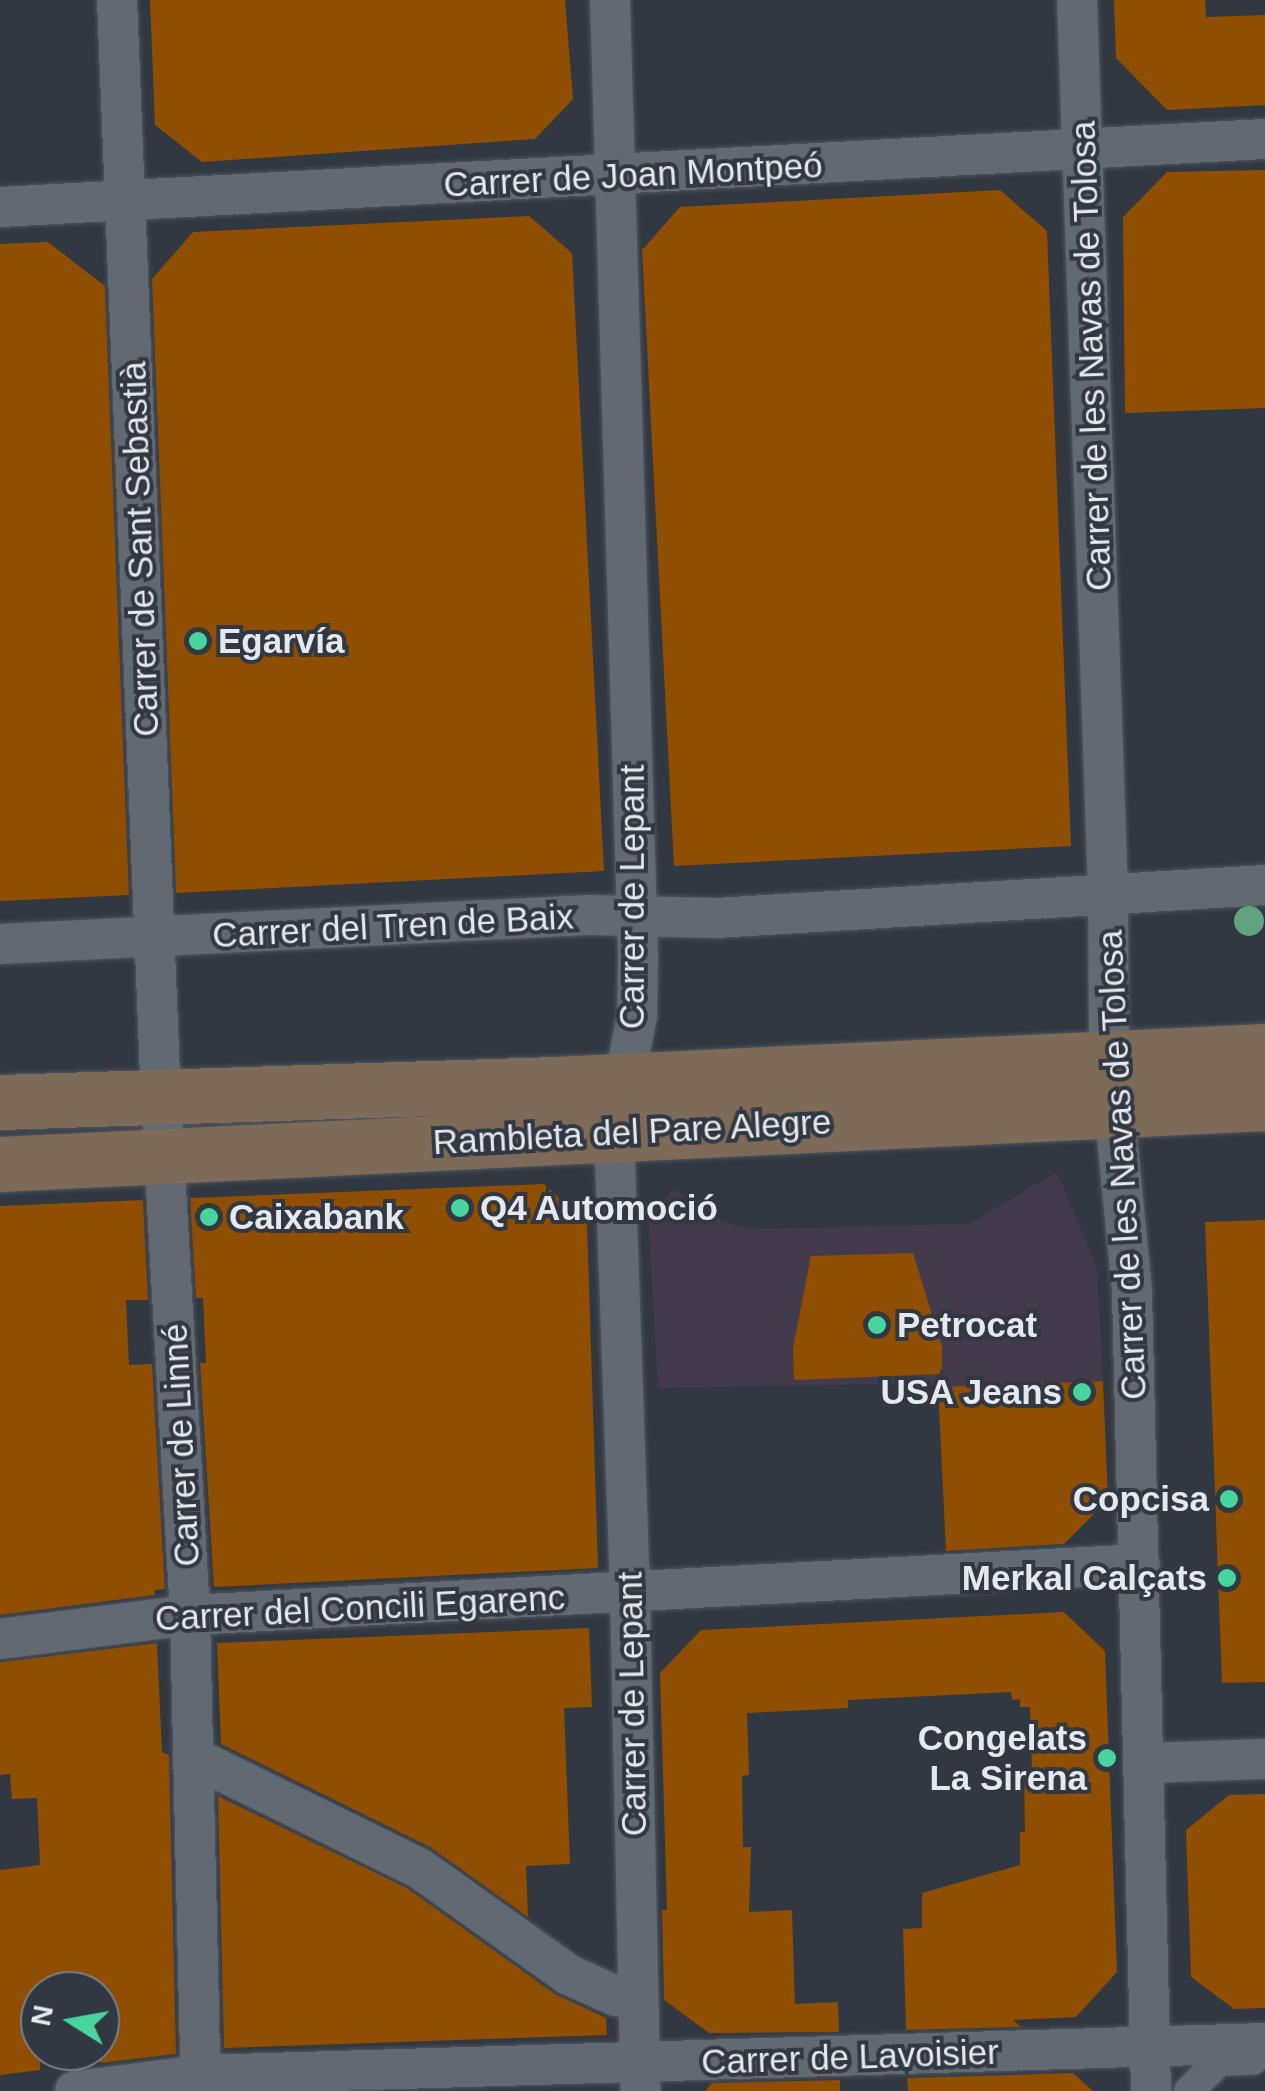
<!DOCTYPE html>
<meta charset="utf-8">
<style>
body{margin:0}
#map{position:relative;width:1265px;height:2091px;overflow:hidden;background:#313841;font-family:Helvetica,sans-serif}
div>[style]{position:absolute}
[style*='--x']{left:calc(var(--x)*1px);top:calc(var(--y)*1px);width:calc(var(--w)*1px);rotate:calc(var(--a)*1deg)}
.commercial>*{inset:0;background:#433b4c}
.building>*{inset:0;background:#904e01}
.roads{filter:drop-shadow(0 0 2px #4e545c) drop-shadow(0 0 2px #4e545c)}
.pedestrian>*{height:30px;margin:-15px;padding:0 15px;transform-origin:15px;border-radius:15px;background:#616973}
.minor>*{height:40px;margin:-20px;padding:0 20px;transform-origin:20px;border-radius:20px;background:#616973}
.secondary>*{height:55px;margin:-27.5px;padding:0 27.5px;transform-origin:27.5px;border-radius:27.5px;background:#7e6a59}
.trees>*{width:30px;height:30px;margin:-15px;border-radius:50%;background:#62a37f}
.dots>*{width:28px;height:28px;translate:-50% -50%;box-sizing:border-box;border:5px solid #313841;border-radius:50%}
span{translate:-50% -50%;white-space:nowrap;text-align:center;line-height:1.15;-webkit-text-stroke:8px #313841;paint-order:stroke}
.street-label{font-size:35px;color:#e5e9ef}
.poi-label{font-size:35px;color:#e5e9ef;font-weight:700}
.left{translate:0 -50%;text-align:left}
.right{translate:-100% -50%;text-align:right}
.north{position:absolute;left:20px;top:1971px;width:100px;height:100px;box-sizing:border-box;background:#313841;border:2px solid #797f87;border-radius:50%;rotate:281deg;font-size:28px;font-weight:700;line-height:40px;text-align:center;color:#e5e9ef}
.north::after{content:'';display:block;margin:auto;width:35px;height:45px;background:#47d49d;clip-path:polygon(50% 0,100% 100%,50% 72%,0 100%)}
</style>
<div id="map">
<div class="commercial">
<div style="clip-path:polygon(1057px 1172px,1097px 1268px,1103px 1381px,938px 1387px,937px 1383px,658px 1388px,648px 1215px,674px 1189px,724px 1222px,749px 1229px,969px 1224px)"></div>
</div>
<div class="building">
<div style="clip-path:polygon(150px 0,565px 0,573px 99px,535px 139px,202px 162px,155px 125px)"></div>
<div style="clip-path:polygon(1114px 0,1205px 0,1206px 17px,1265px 15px,1265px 105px,1167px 110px,1116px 58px)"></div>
<div style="clip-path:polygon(1265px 170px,1265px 408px,1125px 413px,1123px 217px,1167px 172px)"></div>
<div style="clip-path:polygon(1000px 190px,1047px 231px,1071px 846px,674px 866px,642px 250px,680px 207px)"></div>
<div style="clip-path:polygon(529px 216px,572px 253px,604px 871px,176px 893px,152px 279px,193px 232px)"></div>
<div style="clip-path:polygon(48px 242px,105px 286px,129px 895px,0 901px,0 244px)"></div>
<div style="clip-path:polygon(544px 1184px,587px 1224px,598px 1568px,214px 1587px,200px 1363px,206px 1363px,203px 1298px,196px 1298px,190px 1198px)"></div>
<div style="clip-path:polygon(143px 1200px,148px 1300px,126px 1300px,129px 1365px,152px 1364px,165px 1589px,155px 1590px,155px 1595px,0 1615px,0 1206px)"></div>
<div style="clip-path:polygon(1265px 1220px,1265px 1682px,1222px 1683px,1205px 1222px)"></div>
<div style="clip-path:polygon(913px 1253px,942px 1347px,942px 1374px,794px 1380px,793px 1348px,811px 1256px)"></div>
<div style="clip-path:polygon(1103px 1381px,1108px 1500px,1064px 1544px,946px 1551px,938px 1387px)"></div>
<div style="clip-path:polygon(1064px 1612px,1105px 1651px,1117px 1972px,1076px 2017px,1013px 2020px,1021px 2027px,906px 2030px,903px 1929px,922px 1928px,922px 1893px,1020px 1865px,1020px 1832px,1025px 1832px,1024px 1774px,1032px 1774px,1030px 1707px,1020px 1707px,1020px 1699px,1012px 1700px,1011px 1692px,848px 1700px,848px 1708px,747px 1713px,749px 1775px,742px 1776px,743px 1847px,751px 1847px,749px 1912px,792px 1910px,795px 2004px,838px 2002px,839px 2032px,709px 2033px,664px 2000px,662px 1910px,667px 1910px,660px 1673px,701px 1630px)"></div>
<div style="clip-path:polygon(589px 1628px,592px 1707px,564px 1708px,570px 1864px,526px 1866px,528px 1917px,430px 1847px,221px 1744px,217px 1643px)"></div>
<div style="clip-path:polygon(157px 1643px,162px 1752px,169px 1755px,176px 2054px,100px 2063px,100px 1991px,40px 1991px,40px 2070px,0 2075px,0 1870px,40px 1865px,37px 1798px,12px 1799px,10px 1774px,0 1775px,0 1662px)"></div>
<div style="clip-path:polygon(1265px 1794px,1265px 2008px,1234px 2009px,1191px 1977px,1186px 1830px,1229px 1795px)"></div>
<div style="clip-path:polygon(218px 1796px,407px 1888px,555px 1994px,606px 2018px,607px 2035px,224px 2048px)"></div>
<div style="clip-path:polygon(1073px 2073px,1093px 2091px,908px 2091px,907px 2078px)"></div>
<div style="clip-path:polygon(840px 2080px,840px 2091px,705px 2091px,712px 2083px)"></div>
</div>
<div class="roads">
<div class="pedestrian">
<div style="--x:1189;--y:2091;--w:42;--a:-45"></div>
<div style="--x:1219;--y:2061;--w:34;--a:-2"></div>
</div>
<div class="minor">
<div style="--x:117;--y:0;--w:1100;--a:87.71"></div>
<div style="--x:161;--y:1099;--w:517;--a:86.78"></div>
<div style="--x:190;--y:1615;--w:476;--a:88.7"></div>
<div style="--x:610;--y:0;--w:957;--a:88.32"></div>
<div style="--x:638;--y:957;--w:59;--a:91"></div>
<div style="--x:637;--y:1016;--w:118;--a:101.2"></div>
<div style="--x:614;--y:1132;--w:461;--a:88"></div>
<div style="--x:630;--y:1593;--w:498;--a:88.8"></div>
<div style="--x:1077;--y:0;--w:895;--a:88.01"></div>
<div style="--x:1108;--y:894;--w:162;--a:89.6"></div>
<div style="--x:1109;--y:1056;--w:237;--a:84.4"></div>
<div style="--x:1132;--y:1292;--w:799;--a:88.64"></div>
<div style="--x:0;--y:207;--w:1267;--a:-3.08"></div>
<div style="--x:0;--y:944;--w:589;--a:-2.82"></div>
<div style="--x:588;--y:915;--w:128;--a:1.3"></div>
<div style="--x:716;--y:918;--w:550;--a:-3.44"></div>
<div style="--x:0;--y:1639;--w:192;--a:-7.2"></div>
<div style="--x:190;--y:1615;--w:951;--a:-3.07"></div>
<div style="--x:195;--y:1758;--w:250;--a:26.2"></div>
<div style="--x:419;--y:1868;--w:184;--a:35.5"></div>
<div style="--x:569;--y:1975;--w:51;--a:24.1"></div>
<div style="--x:616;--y:1996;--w:22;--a:5"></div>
<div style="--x:1143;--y:1763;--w:122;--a:-1.9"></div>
<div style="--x:75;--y:2091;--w:127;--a:-7.2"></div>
<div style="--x:201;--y:2075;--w:1064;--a:-1.72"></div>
</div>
<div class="secondary">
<div style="--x:0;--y:1102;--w:554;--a:-1.86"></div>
<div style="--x:554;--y:1084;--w:712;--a:-2.66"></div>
<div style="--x:0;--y:1164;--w:1266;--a:-2.76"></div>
</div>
</div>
<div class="trees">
<div style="left:1249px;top:921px"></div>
</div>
<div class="dots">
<div style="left:198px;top:641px;background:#47d49d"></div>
<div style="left:460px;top:1208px;background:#47d49d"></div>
<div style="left:209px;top:1217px;background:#47d49d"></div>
<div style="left:877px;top:1325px;background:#47d49d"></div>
<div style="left:1082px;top:1392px;background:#47d49d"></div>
<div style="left:1229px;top:1499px;background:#47d49d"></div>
<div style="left:1227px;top:1578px;background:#47d49d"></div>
<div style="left:1107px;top:1758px;background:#47d49d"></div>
</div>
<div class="street-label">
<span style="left:633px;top:175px;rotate:-3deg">Carrer de Joan Montpeó</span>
<span style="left:1091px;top:356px;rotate:-92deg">Carrer de les Navas de Tolosa</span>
<span style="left:140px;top:549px;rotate:-92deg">Carrer de Sant Sebastià</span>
<span style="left:632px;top:897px;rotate:-90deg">Carrer de Lepant</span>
<span style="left:393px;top:926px;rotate:-3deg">Carrer del Tren de Baix</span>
<span style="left:632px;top:1132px;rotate:-3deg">Rambleta del Pare Alegre</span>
<span style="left:1122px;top:1165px;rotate:-93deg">Carrer de les Navas de Tolosa</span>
<span style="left:181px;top:1445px;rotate:-93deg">Carrer de Linné</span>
<span style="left:360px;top:1608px;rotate:-3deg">Carrer del Concili Egarenc</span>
<span style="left:632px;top:1704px;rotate:-91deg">Carrer de Lepant</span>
<span style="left:850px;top:2057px;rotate:-2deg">Carrer de Lavoisier</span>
</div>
<div class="poi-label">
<span class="left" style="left:218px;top:641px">Egarvía</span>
<span class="left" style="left:480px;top:1208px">Q4 Automoció</span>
<span class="left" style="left:229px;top:1217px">Caixabank</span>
<span class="left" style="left:897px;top:1325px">Petrocat</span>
<span class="right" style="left:1062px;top:1392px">USA Jeans</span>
<span class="right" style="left:1209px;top:1499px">Copcisa</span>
<span class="right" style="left:1207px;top:1578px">Merkal Calçats</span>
<span class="right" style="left:1087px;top:1758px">Congelats<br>La Sirena</span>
</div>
<div class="north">N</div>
</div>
